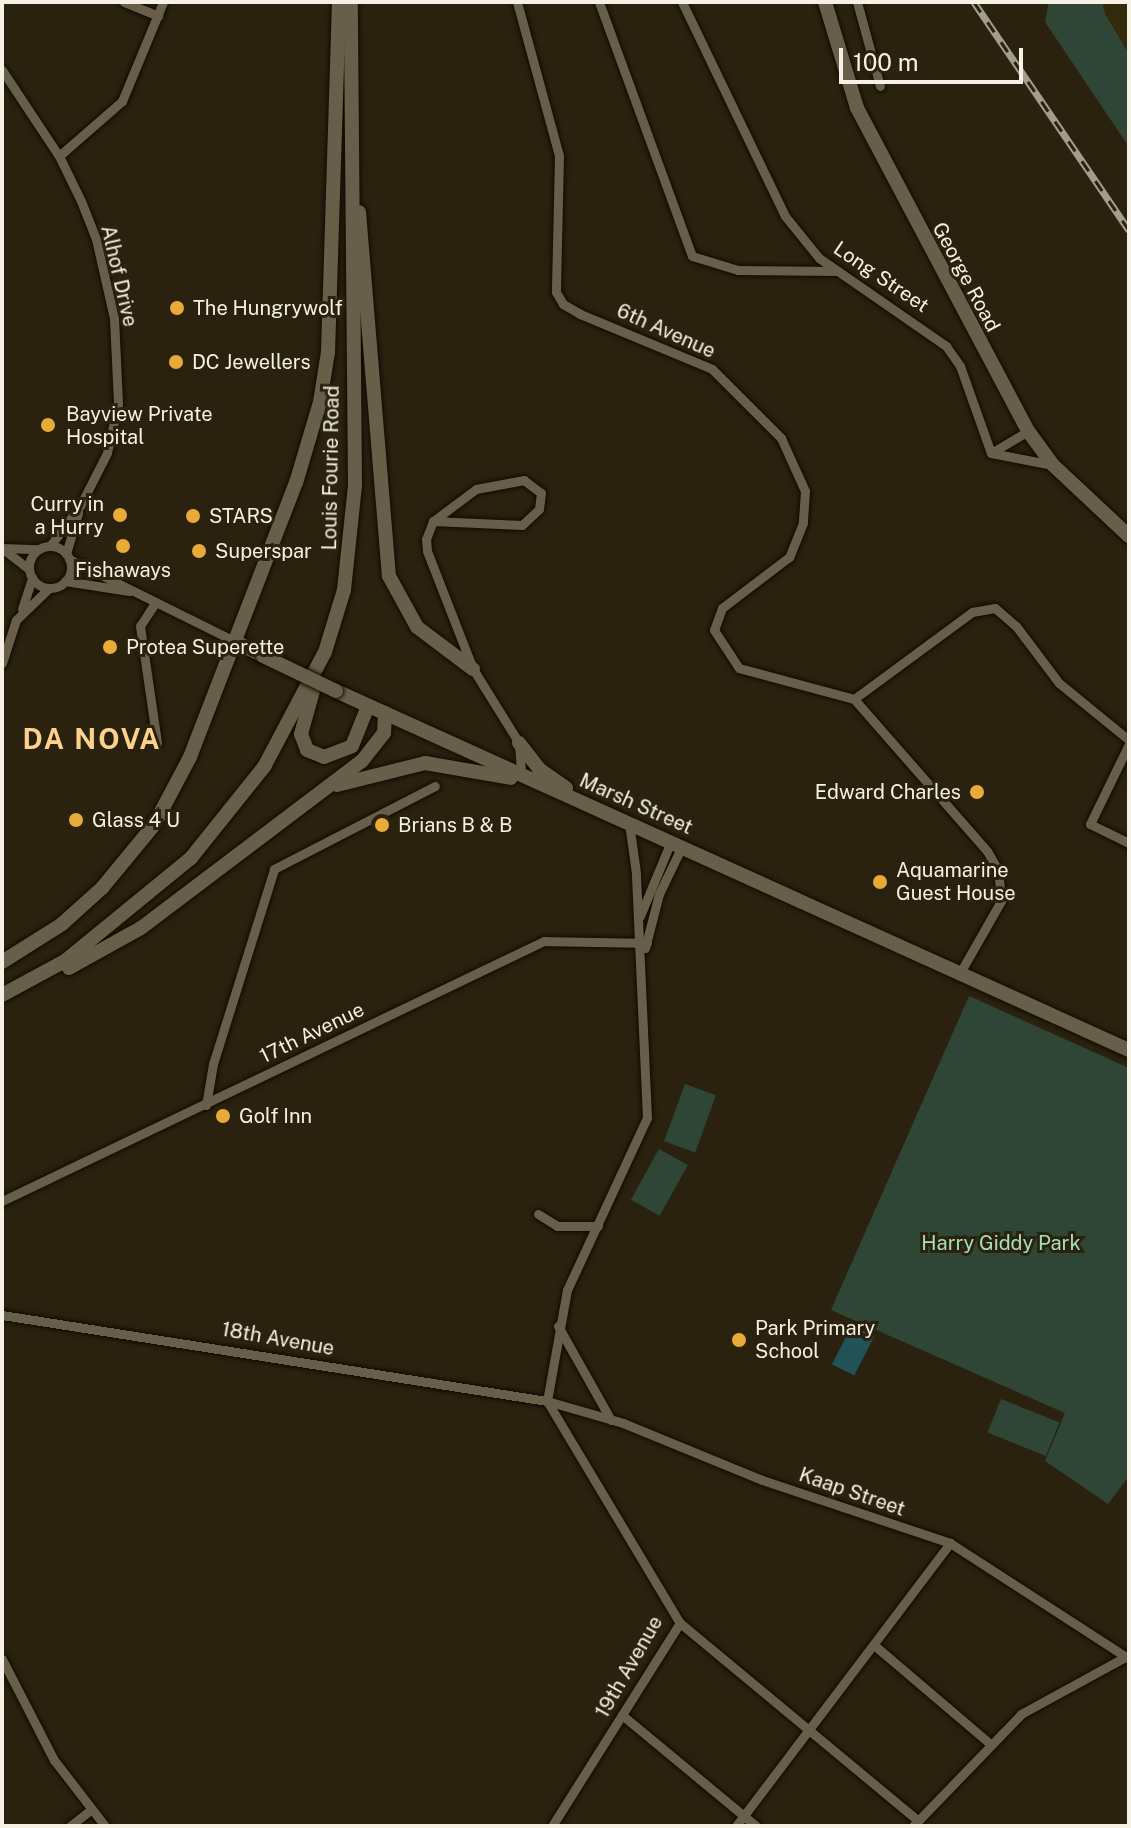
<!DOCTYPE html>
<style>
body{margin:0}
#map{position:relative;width:1131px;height:1828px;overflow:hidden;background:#2a220f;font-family:"Public Sans",sans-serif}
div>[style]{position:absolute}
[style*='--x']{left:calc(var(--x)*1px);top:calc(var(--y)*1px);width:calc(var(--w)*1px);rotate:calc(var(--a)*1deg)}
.green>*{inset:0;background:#2f4637;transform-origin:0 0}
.sand>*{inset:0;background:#322a08}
.water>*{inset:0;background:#215256;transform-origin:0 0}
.roads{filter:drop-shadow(0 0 2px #120b00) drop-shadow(0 0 2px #120b00)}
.street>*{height:9px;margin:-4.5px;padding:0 4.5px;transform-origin:4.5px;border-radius:4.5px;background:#685f4a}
.street>.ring{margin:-4.5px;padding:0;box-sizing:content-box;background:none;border:9px solid #685f4a;border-radius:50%}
.secondary>*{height:14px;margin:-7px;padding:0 7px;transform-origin:7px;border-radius:7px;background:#685f4a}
.rail>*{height:7px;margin-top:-3.5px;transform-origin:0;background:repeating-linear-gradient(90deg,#2a220f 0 12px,#a39d8e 0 24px);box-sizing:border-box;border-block:2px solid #a39d8e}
.bridges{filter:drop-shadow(0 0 2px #120b00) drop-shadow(0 0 2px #120b00)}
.secondary-bridge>*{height:14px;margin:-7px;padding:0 7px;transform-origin:7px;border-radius:7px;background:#685f4a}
.dots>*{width:22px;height:22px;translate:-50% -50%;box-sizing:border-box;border:4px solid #2a220f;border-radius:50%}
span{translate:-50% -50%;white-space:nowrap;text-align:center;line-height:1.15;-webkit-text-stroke:6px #2a220f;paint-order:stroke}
.street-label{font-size:20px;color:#f6f1e5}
.poi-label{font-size:20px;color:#f6f1e5}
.left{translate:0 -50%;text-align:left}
.right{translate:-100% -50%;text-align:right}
.park-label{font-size:20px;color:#a5e0b8}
.district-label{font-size:28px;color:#fdd18c;font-weight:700;letter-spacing:2px}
.frame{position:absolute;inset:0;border:4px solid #f6f1e5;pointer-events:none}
.scale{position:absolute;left:839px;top:48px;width:184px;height:36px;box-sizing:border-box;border:4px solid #f6f1e5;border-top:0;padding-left:10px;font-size:24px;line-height:28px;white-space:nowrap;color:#f6f1e5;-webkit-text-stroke:6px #2a220f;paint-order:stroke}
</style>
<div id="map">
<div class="green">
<div style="clip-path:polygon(1049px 2px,1102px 2px,1129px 54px,1129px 147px,1045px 22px)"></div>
<div style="clip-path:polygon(969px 996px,1129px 1068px,1129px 1476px,1108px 1504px,1045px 1461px,1065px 1413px,831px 1310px)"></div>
<div style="left:685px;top:1084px;width:33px;height:61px;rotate:20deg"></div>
<div style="left:659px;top:1149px;width:33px;height:58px;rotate:29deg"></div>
<div style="left:1001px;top:1399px;width:63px;height:36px;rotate:22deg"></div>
</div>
<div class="sand">
<div style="clip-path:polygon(1102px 2px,1129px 2px,1129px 54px,1105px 14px)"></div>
</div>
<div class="water">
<div style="left:852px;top:1325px;width:25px;height:44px;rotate:27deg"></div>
</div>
<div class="roads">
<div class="street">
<div style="--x:124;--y:2;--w:37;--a:22"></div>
<div style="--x:517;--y:2;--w:160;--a:74.7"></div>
<div style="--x:559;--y:156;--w:136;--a:91.3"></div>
<div style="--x:556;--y:292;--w:14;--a:60"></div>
<div style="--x:563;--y:304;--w:20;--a:30"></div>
<div style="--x:580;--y:314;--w:143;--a:22.6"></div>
<div style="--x:712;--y:369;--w:98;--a:45"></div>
<div style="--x:781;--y:438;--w:58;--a:65.6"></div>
<div style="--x:805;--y:491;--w:32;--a:94"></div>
<div style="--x:803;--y:523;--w:37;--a:112"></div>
<div style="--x:789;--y:557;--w:84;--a:142.7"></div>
<div style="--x:722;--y:608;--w:23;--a:110"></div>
<div style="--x:714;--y:630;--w:45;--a:56.7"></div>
<div style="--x:739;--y:668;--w:119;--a:15.1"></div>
<div style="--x:854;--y:699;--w:202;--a:48.8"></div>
<div style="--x:987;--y:851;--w:22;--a:60"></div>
<div style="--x:998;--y:870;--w:31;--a:84"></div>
<div style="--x:1001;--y:901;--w:83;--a:119.7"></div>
<div style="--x:599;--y:2;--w:270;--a:69.9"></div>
<div style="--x:692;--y:256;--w:48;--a:16.9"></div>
<div style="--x:738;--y:270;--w:100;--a:0.6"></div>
<div style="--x:682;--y:2;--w:237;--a:64.3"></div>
<div style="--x:785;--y:216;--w:54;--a:51"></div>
<div style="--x:819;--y:258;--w:155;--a:34.7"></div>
<div style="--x:946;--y:346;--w:24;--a:55"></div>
<div style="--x:960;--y:366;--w:92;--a:70.4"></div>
<div style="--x:857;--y:2;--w:87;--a:74.7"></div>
<div style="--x:2;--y:70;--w:103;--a:56.5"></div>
<div style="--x:59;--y:156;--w:50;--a:63.9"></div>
<div style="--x:81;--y:201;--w:41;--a:68.5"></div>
<div style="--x:96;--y:239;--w:81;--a:77.2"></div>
<div style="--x:114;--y:318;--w:86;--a:87.3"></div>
<div style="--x:118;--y:404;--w:50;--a:102.7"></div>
<div style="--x:107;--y:453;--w:59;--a:117"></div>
<div style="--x:80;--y:506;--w:50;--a:126.9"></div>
<div style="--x:59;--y:156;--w:84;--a:-41.1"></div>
<div style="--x:122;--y:101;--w:107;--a:-67.5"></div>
<div style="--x:991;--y:453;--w:63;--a:11"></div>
<div style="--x:991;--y:453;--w:43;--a:-30.7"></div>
<div style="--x:433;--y:521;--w:89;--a:2.6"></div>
<div style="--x:522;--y:525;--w:23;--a:-43"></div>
<div style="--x:539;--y:509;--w:16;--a:-83"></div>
<div style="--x:541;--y:493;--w:21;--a:-143"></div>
<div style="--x:524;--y:480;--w:49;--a:169.4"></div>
<div style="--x:476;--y:489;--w:54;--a:143.3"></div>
<div style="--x:433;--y:521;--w:19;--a:111"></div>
<div style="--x:426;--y:539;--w:12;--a:85"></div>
<div style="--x:427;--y:551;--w:127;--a:68.7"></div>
<div style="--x:473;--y:669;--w:87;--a:58.1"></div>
<div style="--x:519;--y:743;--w:31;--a:86"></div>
<div class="ring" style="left:29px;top:546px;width:33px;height:33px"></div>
<div style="--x:2;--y:548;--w:36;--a:2"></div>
<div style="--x:3;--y:549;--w:33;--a:38"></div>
<div style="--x:66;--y:554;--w:43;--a:-73.7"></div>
<div style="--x:69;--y:559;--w:184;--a:26.4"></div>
<div style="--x:65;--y:581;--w:65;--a:8.9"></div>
<div style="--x:155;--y:603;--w:27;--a:123"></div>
<div style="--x:140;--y:626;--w:118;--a:81.7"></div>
<div style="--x:22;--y:609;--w:33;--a:-72"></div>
<div style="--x:2;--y:663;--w:45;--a:-72"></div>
<div style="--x:16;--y:620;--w:46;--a:-44.1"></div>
<div style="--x:854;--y:699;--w:147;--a:-36.4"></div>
<div style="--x:972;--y:612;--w:23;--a:-10"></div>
<div style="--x:995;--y:608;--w:28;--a:41"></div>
<div style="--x:1016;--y:626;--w:71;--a:53"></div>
<div style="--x:1059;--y:683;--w:90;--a:39.2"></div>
<div style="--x:1129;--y:744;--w:89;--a:116"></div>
<div style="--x:1090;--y:824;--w:43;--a:26"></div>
<div style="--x:640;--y:916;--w:81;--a:-67.5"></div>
<div style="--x:645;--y:948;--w:56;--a:-75.5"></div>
<div style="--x:659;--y:894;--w:53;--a:-64.4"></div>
<div style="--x:206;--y:1105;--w:42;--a:-80.3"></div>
<div style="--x:213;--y:1064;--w:204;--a:-72.6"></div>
<div style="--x:274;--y:869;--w:181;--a:-27.3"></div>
<div style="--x:2;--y:1201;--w:601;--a:-25.63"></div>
<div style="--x:544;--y:941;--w:103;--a:1.1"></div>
<div style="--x:538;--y:1214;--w:22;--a:32"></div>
<div style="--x:557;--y:1226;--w:41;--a:0"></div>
<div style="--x:2;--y:1315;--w:552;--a:8.97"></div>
<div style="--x:547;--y:1401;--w:79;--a:16.1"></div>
<div style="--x:623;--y:1423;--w:150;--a:22.3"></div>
<div style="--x:762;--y:1480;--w:198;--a:18.5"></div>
<div style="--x:950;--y:1543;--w:210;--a:32.9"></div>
<div style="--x:558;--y:1326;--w:108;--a:60.6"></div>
<div style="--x:547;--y:1401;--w:113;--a:-79.8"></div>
<div style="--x:567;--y:1290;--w:190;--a:-65.1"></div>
<div style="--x:647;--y:1118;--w:245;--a:-92.6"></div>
<div style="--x:636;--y:873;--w:50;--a:-98"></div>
<div style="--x:547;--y:1401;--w:259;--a:59.1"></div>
<div style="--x:680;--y:1623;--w:308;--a:39.7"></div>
<div style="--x:874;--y:1645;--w:151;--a:40.4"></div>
<div style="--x:2;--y:1659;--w:114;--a:62.8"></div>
<div style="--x:54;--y:1760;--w:83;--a:52.3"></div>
<div style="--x:622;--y:1715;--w:174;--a:39.6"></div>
<div style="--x:70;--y:1826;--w:24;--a:-38"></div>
<div style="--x:552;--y:1826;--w:240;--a:-57.8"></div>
<div style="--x:736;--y:1826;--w:355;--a:-52.9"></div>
<div style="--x:913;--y:1826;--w:156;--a:-46"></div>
<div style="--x:1021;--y:1714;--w:121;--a:-28.7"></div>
</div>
<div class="secondary">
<div style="--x:825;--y:2;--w:111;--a:73.2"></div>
<div style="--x:857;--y:108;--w:365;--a:62.1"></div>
<div style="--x:1028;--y:431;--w:42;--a:53.7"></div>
<div style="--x:1053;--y:465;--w:104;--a:43.1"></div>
<div style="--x:359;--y:212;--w:365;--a:85.3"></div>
<div style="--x:389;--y:576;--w:58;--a:61.2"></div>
<div style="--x:417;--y:627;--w:70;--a:36.9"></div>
<div style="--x:234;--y:641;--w:33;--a:27"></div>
<div style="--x:313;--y:691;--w:45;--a:105.6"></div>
<div style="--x:301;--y:734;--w:17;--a:69"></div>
<div style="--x:307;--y:750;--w:18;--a:22"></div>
<div style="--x:324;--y:757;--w:30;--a:-21"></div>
<div style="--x:352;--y:746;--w:43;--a:-68.2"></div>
<div style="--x:336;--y:691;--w:870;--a:24.36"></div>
<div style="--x:519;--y:743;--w:33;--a:52"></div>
<div style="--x:539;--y:769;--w:33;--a:35"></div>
<div style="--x:337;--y:785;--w:91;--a:-14"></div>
<div style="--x:425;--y:763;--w:87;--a:9.9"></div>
<div style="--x:2;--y:962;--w:71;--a:-32.3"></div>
<div style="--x:62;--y:924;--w:54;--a:-42"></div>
<div style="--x:102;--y:888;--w:82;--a:-50.5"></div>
<div style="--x:154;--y:825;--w:77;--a:-62.1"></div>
<div style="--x:190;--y:757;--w:294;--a:-68.9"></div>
<div style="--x:296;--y:483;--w:84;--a:-73.5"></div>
<div style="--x:320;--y:402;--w:51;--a:-80.9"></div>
<div style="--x:328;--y:352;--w:350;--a:-88.2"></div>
<div style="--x:69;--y:968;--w:82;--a:-29.1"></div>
<div style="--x:141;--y:928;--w:277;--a:-37.1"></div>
<div style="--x:362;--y:761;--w:36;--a:-52"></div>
<div style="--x:384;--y:733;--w:20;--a:-87"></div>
<div style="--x:2;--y:995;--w:72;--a:-28.4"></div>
<div style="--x:65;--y:961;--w:163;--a:-39.3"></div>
<div style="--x:191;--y:858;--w:117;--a:-51.3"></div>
<div style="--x:264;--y:767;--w:130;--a:-62.1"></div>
<div style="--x:325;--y:652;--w:65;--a:-73"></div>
<div style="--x:344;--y:590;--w:105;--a:-84"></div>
<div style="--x:355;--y:486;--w:484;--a:-90.5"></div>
</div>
</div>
<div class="rail">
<div style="--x:974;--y:2;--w:276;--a:55.8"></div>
</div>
<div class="bridges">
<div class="secondary-bridge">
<div style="--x:263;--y:656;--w:81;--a:25.6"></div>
</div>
</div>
<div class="dots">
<div style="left:177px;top:308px;background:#e8ab37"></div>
<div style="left:176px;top:362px;background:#e8ab37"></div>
<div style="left:48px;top:425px;background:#e8ab37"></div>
<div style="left:120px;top:515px;background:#e8ab37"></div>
<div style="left:193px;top:516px;background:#e8ab37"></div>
<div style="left:123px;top:546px;background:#e8ab37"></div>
<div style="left:199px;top:551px;background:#e8ab37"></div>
<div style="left:110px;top:647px;background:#e8ab37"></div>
<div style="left:977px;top:792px;background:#e8ab37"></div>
<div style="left:76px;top:820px;background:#e8ab37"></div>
<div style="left:382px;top:825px;background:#e8ab37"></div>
<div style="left:880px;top:882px;background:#e8ab37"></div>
<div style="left:223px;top:1116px;background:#e8ab37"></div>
<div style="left:739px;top:1340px;background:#e8ab37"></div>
</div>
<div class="street-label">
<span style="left:119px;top:276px;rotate:77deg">Alhof Drive</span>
<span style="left:881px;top:277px;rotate:34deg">Long Street</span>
<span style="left:966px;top:277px;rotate:62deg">George Road</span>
<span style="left:666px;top:331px;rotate:24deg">6th Avenue</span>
<span style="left:331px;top:468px;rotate:-89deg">Louis Fourie Road</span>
<span style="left:636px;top:804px;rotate:24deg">Marsh Street</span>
<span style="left:312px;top:1033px;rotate:-26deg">17th Avenue</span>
<span style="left:278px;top:1339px;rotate:10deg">18th Avenue</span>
<span style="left:852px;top:1492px;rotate:19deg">Kaap Street</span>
<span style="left:629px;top:1667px;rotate:-60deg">19th Avenue</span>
</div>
<div class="poi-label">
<span class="left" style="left:193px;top:308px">The Hungrywolf</span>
<span class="left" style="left:192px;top:362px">DC Jewellers</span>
<span class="left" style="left:66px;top:426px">Bayview Private<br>Hospital</span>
<span class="right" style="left:104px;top:516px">Curry in<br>a Hurry</span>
<span class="left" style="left:209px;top:516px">STARS</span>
<span class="left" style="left:215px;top:551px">Superspar</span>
<span style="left:123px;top:570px">Fishaways</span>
<span class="left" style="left:126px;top:647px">Protea Superette</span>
<span class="right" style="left:961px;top:792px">Edward Charles</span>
<span class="left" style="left:92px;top:820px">Glass 4 U</span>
<span class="left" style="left:398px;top:825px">Brians B &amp; B</span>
<span class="left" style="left:896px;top:882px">Aquamarine<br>Guest House</span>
<span class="left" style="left:239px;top:1116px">Golf Inn</span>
<span class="left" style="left:755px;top:1340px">Park Primary<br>School</span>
</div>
<div class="park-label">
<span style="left:1001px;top:1243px">Harry Giddy Park</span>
</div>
<div class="district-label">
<span style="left:92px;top:739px">DA NOVA</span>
</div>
<div class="frame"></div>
<div class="scale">100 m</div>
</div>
